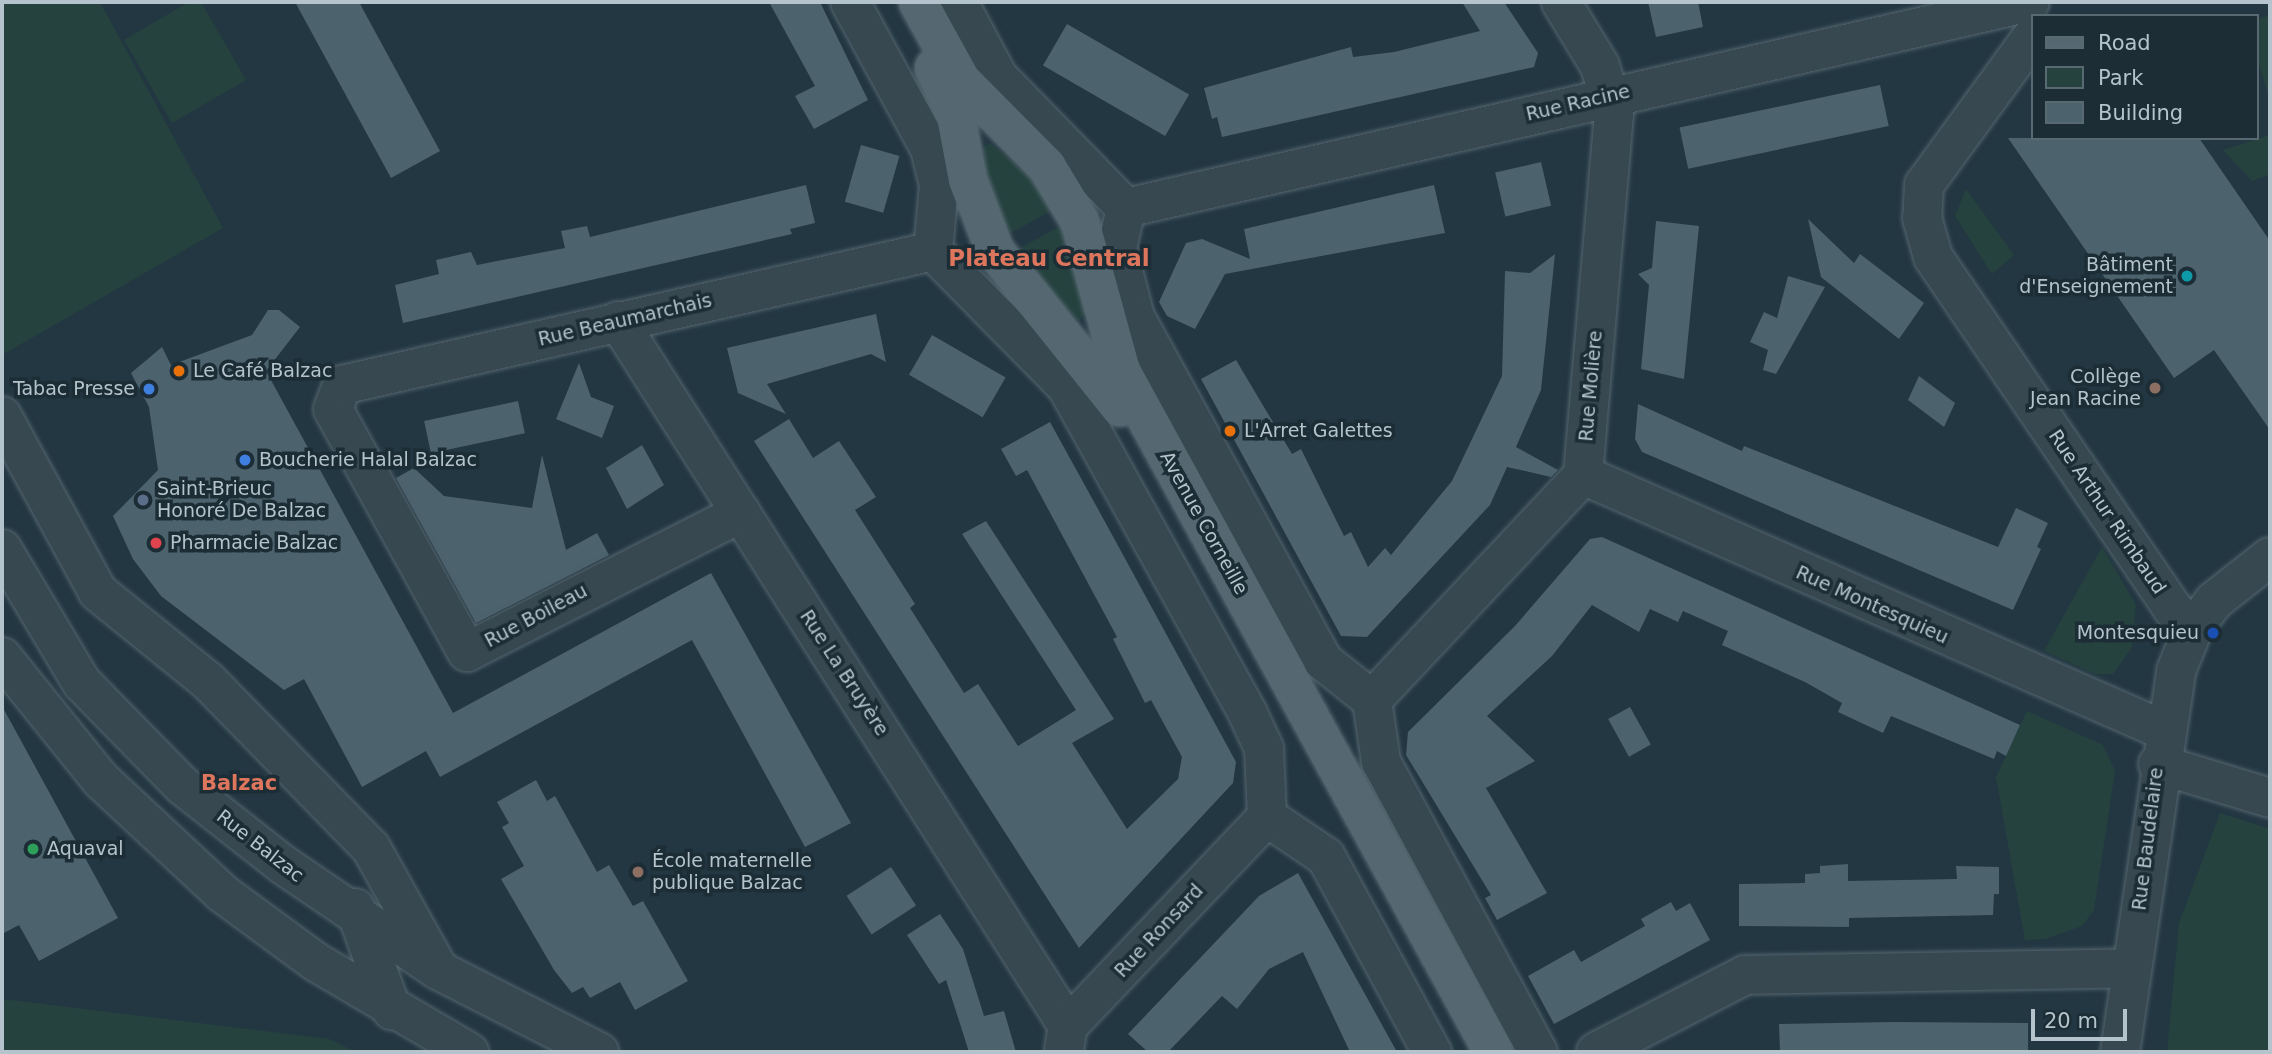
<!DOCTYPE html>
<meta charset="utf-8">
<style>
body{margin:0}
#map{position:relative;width:2272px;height:1054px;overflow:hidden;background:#233742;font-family:"DejaVu Sans",sans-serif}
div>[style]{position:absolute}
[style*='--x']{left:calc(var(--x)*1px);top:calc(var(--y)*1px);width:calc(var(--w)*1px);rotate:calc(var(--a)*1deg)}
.green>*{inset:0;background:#25423f}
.building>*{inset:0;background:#4c626d;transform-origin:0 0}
.roads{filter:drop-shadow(0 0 2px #55666f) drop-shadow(0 0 2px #55666f)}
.minor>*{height:38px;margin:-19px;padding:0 19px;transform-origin:19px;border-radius:19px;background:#374851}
.major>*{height:38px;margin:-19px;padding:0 19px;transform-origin:19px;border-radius:19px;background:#556871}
.dots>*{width:19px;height:19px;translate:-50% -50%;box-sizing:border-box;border:4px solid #1c2d36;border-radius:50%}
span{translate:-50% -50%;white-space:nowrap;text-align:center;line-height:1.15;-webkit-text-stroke:7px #1c2d36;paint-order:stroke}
.street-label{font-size:19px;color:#b4c3cc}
.poi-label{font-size:19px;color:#b4c3cc}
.right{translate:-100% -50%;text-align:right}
.left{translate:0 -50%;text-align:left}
.neighbourhood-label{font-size:21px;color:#de765d;font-weight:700}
.quarter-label{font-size:23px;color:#de765d;font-weight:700}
.frame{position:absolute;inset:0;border:4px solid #b4c3cc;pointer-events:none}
.legend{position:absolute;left:2031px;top:14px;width:228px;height:126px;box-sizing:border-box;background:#1c2d36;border:2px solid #596972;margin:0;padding:9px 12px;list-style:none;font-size:21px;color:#b4c3cc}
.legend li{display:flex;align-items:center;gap:14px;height:35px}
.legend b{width:35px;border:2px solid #596972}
.scale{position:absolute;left:2031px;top:1009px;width:96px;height:32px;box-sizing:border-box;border:4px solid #b4c3cc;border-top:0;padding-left:9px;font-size:21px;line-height:24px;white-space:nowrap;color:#b4c3cc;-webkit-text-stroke:5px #1c2d36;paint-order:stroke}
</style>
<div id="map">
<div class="green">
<div style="clip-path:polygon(2px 2px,100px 2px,223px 228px,2px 355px)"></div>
<div style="clip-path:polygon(189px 2px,201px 2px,246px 80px,172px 123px,124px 40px)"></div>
<div style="clip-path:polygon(2270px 15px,2270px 101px,2256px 54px,2256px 20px)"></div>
<div style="clip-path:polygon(2270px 135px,2270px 174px,2252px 181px,2223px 150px)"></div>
<div style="clip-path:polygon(990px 143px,1028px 174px,1053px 210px,1005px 236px,980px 150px)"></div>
<div style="clip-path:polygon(1966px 189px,2014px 255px,1992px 274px,1955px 216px)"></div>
<div style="clip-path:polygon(1061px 226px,1086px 313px,1078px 321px,1012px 252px)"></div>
<div style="clip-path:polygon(2102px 547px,2136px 605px,2132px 647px,2113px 674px,2095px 674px,2044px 651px)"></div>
<div style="clip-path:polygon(2027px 711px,2103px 745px,2115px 771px,2094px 910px,2082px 926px,2045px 939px,2025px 940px,1996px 777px)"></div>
<div style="clip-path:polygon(2220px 813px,2270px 829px,2270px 1052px,2167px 1052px,2179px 923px)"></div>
<div style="clip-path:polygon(2px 999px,329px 1039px,356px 1052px,2px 1052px)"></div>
</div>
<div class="building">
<div style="clip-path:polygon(295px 2px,359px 2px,440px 151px,391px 178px)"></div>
<div style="clip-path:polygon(769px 2px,820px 2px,868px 100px,814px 129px,795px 96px,815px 86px)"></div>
<div style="clip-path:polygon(1462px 2px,1504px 2px,1538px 53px,1534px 67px,1222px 137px,1217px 117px,1212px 119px,1204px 88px,1351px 47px,1353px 57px,1394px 52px,1480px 31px)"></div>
<div style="clip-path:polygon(1648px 2px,1698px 2px,1703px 27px,1656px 37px)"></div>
<div style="left:1067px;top:24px;width:141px;height:48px;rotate:30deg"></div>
<div style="left:1880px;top:85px;width:42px;height:205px;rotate:78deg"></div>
<div style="clip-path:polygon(2008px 138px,2199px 138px,2270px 241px,2270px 430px,2214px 350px,2174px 378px)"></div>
<div style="left:861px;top:145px;width:40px;height:59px;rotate:16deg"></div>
<div style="left:1541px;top:162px;width:45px;height:47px;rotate:77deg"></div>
<div style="clip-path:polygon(806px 185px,815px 223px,790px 229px,792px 234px,403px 323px,395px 285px,439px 274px,436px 260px,471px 252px,477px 265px,565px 248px,561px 231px,587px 226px,590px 237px)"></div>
<div style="clip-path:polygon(1434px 185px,1445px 233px,1225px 274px,1195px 329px,1167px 316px,1159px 302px,1186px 243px,1202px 239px,1250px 259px,1244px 229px)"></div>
<div style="clip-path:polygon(1808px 219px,1854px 263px,1860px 254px,1924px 303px,1899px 339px,1821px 277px)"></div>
<div style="clip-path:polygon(1656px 221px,1699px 226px,1684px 379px,1641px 369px,1649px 285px,1638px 274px,1652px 268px)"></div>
<div style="clip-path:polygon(1555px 254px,1541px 390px,1516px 447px,1558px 470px,1551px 477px,1507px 467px,1490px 505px,1367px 637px,1341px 636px,1201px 379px,1236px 360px,1292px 454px,1301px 449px,1344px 536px,1351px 532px,1368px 567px,1385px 548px,1391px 555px,1452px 481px,1502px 376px,1505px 271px,1530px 273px)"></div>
<div style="clip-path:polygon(1788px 276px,1825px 287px,1776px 374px,1763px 370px,1768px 350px,1750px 342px,1764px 312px,1777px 318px)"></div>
<div style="clip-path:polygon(268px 310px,279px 310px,300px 327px,266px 371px,453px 713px,711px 573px,851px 823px,805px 847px,692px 640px,440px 777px,426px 751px,362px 787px,304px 679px,284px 690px,161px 596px,133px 559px,113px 516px,158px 470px,149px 407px,131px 373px,162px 347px,171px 365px,252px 335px)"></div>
<div style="clip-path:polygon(876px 314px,886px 362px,871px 354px,767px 384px,786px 414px,738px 393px,727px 348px)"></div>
<div style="left:932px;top:335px;width:85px;height:46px;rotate:30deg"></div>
<div style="clip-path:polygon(579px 363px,591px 397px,614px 406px,602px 438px,556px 419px)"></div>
<div style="clip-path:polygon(1919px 376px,1955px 403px,1944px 427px,1908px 400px)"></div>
<div style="left:518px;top:401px;width:33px;height:96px;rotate:78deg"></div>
<div style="clip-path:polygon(1638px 404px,1742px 451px,1744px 446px,1998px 547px,2016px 508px,2048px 523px,2037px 547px,2041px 549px,2013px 610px,1642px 452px,1635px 439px)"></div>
<div style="clip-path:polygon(789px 419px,813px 458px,839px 441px,876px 497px,855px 510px,915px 604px,910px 608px,964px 693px,978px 684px,1018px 746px,1076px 710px,962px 534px,986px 521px,1114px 719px,1072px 743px,1127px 829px,1178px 779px,1182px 757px,1151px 700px,1145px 703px,1113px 639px,1117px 637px,1027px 470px,1016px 476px,1001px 449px,1050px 422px,1104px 520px,1236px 762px,1233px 783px,1079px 948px,754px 441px)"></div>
<div style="clip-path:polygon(642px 445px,664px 485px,627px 509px,606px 468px)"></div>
<div style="clip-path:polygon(542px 455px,566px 550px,597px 533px,609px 555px,476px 623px,396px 478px,414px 468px,444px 496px,532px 508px)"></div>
<div style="clip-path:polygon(1602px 537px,2020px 725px,2006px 756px,1997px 751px,1994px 759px,1891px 716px,1883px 733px,1838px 712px,1842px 703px,1805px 682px,1722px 645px,1728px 631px,1683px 611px,1678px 622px,1650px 609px,1639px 632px,1592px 605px,1552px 656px,1487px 716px,1535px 761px,1486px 788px,1547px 893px,1497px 920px,1485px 898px,1491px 895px,1406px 755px,1408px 732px,1515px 626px,1590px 539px)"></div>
<div style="clip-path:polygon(2px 706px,118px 918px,39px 961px,19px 925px,2px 934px)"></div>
<div style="left:1630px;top:707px;width:43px;height:25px;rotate:61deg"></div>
<div style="clip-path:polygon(536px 780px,547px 801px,555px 796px,597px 872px,609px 865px,633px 906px,643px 901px,688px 981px,635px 1010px,620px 982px,590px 998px,583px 987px,572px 993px,554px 970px,501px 879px,524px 866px,502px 827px,509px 823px,497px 802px)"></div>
<div style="clip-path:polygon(1848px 864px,1848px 881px,1957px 879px,1956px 866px,1999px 867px,1999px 894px,1994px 894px,1993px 915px,1849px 918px,1849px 927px,1739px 926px,1739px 884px,1805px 883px,1805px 874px,1820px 873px,1820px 866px)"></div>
<div style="left:891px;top:867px;width:46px;height:53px;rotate:57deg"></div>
<div style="clip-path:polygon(1298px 873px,1397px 1052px,1350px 1052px,1303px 952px,1269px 969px,1237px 1009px,1222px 996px,1168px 1052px,1148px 1052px,1128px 1034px,1259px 896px)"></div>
<div style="clip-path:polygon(1671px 902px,1676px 911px,1690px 903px,1710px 940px,1554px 1024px,1528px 976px,1574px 950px,1581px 962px,1645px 926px,1641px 919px)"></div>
<div style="clip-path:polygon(940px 914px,963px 949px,984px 1016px,1004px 1011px,1016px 1052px,969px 1052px,946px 980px,939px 984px,907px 935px)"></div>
<div style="clip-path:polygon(1894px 1022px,2028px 1023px,2028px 1052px,1780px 1052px,1779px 1024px)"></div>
</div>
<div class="roads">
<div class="minor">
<div style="--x:850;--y:2;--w:167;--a:61.4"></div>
<div style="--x:930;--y:149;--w:37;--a:76"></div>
<div style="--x:939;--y:185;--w:66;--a:95.2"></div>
<div style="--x:933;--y:251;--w:191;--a:45.4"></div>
<div style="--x:1067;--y:387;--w:374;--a:61"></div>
<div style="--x:1248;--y:714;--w:38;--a:65"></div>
<div style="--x:1264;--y:749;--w:68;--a:87.5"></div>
<div style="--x:1267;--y:817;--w:71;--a:34.1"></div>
<div style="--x:1326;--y:857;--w:222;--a:61.5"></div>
<div style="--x:958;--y:2;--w:85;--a:61.9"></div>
<div style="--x:998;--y:77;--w:183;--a:45.7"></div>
<div style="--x:1126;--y:208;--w:41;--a:102.7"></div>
<div style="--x:1117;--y:248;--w:71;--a:75.4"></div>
<div style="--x:1135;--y:317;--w:392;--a:61.3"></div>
<div style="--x:1323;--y:661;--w:63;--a:38.5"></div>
<div style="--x:1372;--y:700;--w:63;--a:81.7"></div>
<div style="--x:1381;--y:762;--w:330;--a:61.6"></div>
<div style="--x:2032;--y:37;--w:183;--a:126.1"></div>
<div style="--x:1924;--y:185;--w:33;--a:93"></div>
<div style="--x:1922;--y:218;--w:41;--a:74.2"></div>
<div style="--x:1933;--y:257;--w:425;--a:55.7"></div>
<div style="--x:2172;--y:608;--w:30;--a:45"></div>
<div style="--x:1126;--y:208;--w:927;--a:-12.84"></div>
<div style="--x:618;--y:321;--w:836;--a:57.45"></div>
<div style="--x:2;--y:416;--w:200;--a:61.4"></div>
<div style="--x:98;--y:592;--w:141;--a:39"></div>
<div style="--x:208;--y:681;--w:233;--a:45.7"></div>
<div style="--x:371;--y:848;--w:134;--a:60.9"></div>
<div style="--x:1583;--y:475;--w:634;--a:23.73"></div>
<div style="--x:741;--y:513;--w:307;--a:153.1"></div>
<div style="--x:467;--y:652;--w:277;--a:-118.9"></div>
<div style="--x:333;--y:409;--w:26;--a:-69"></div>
<div style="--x:342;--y:385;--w:606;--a:-12.77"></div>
<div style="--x:2;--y:549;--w:156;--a:59.2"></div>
<div style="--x:82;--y:683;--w:144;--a:45.6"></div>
<div style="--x:183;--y:786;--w:126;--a:38.2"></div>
<div style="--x:282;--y:864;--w:189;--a:34.2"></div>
<div style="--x:438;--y:970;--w:181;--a:27"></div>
<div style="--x:2;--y:657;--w:158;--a:51.2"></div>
<div style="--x:101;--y:780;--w:166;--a:43"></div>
<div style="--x:222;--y:893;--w:117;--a:36.3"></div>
<div style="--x:316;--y:962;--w:178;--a:30.5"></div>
<div style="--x:1372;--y:700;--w:308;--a:-46.8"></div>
<div style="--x:1583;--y:475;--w:362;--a:-85.1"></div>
<div style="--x:1614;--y:114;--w:50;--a:-106.3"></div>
<div style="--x:1600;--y:66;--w:75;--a:-121.4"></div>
<div style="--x:2158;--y:764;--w:117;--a:16.9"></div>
<div style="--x:355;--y:908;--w:109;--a:70.2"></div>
<div style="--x:1064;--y:1050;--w:24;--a:-81"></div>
<div style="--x:1068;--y:1026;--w:289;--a:-46.4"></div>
<div style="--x:1596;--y:1052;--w:168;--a:-27.3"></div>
<div style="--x:1745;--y:975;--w:386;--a:-1"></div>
<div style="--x:2120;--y:1052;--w:385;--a:-81.6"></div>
<div style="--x:2176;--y:671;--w:45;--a:-68"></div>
<div style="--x:2193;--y:629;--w:35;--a:-53"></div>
<div style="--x:2214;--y:601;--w:71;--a:-38.2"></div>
</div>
<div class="major">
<div style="--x:918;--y:2;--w:89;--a:61.1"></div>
<div style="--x:961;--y:80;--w:122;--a:45.3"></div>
<div style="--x:1047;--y:167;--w:64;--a:59"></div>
<div style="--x:1080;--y:222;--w:158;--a:74.6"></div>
<div style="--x:1122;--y:374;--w:773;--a:61.31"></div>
<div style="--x:934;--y:68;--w:53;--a:65.4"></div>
<div style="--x:956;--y:116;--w:65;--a:79.4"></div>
<div style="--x:968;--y:180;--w:76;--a:69.2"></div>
<div style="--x:995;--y:251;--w:200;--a:51.3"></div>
</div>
</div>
<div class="dots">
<div style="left:2187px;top:276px;background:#0f9aa8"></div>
<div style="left:179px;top:371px;background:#e8710a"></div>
<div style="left:2155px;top:388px;background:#8d6e63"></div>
<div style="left:149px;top:389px;background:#3f7fe0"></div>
<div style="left:1230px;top:431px;background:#e8710a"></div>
<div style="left:245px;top:460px;background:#3f7fe0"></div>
<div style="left:143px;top:500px;background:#5c6f8a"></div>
<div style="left:156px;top:543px;background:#e0444e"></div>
<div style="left:2213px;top:633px;background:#1a4fb4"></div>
<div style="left:33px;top:849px;background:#2e9e5b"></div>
<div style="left:638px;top:872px;background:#8d6e63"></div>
</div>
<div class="street-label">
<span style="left:1578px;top:103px;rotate:-13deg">Rue Racine</span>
<span style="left:625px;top:320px;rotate:-13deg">Rue Beaumarchais</span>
<span style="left:1591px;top:386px;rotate:-85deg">Rue Molière</span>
<span style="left:2107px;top:512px;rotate:56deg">Rue Arthur Rimbaud</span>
<span style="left:1204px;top:523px;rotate:61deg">Avenue Corneille</span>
<span style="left:1872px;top:605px;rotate:24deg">Rue Montesquieu</span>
<span style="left:536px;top:616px;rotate:-28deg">Rue Boileau</span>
<span style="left:844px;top:673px;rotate:57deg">Rue La Bruyère</span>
<span style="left:2148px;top:839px;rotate:-83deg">Rue Baudelaire</span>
<span style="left:260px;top:846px;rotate:38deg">Rue Balzac</span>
<span style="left:1159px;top:931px;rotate:-47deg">Rue Ronsard</span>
</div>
<div class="poi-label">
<span class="right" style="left:2173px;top:276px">Bâtiment<br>d'Enseignement</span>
<span class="left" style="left:193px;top:371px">Le Café Balzac</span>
<span class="right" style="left:2141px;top:388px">Collège<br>Jean Racine</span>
<span class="right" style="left:135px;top:389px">Tabac Presse</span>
<span class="left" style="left:1244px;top:431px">L'Arret Galettes</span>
<span class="left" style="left:259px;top:460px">Boucherie Halal Balzac</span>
<span class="left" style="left:157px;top:500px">Saint-Brieuc<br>Honoré De Balzac</span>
<span class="left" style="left:170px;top:543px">Pharmacie Balzac</span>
<span class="right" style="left:2199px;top:633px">Montesquieu</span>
<span class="left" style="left:47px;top:849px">Aquaval</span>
<span class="left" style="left:652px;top:872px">École maternelle<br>publique Balzac</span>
</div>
<div class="neighbourhood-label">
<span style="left:239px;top:783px">Balzac</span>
</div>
<div class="quarter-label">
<span style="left:1049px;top:258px">Plateau Central</span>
</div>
<div class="frame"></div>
<ul class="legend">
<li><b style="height:9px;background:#556871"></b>Road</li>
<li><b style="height:19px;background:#25423f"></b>Park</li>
<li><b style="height:19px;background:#4c626d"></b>Building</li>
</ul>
<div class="scale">20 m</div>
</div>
